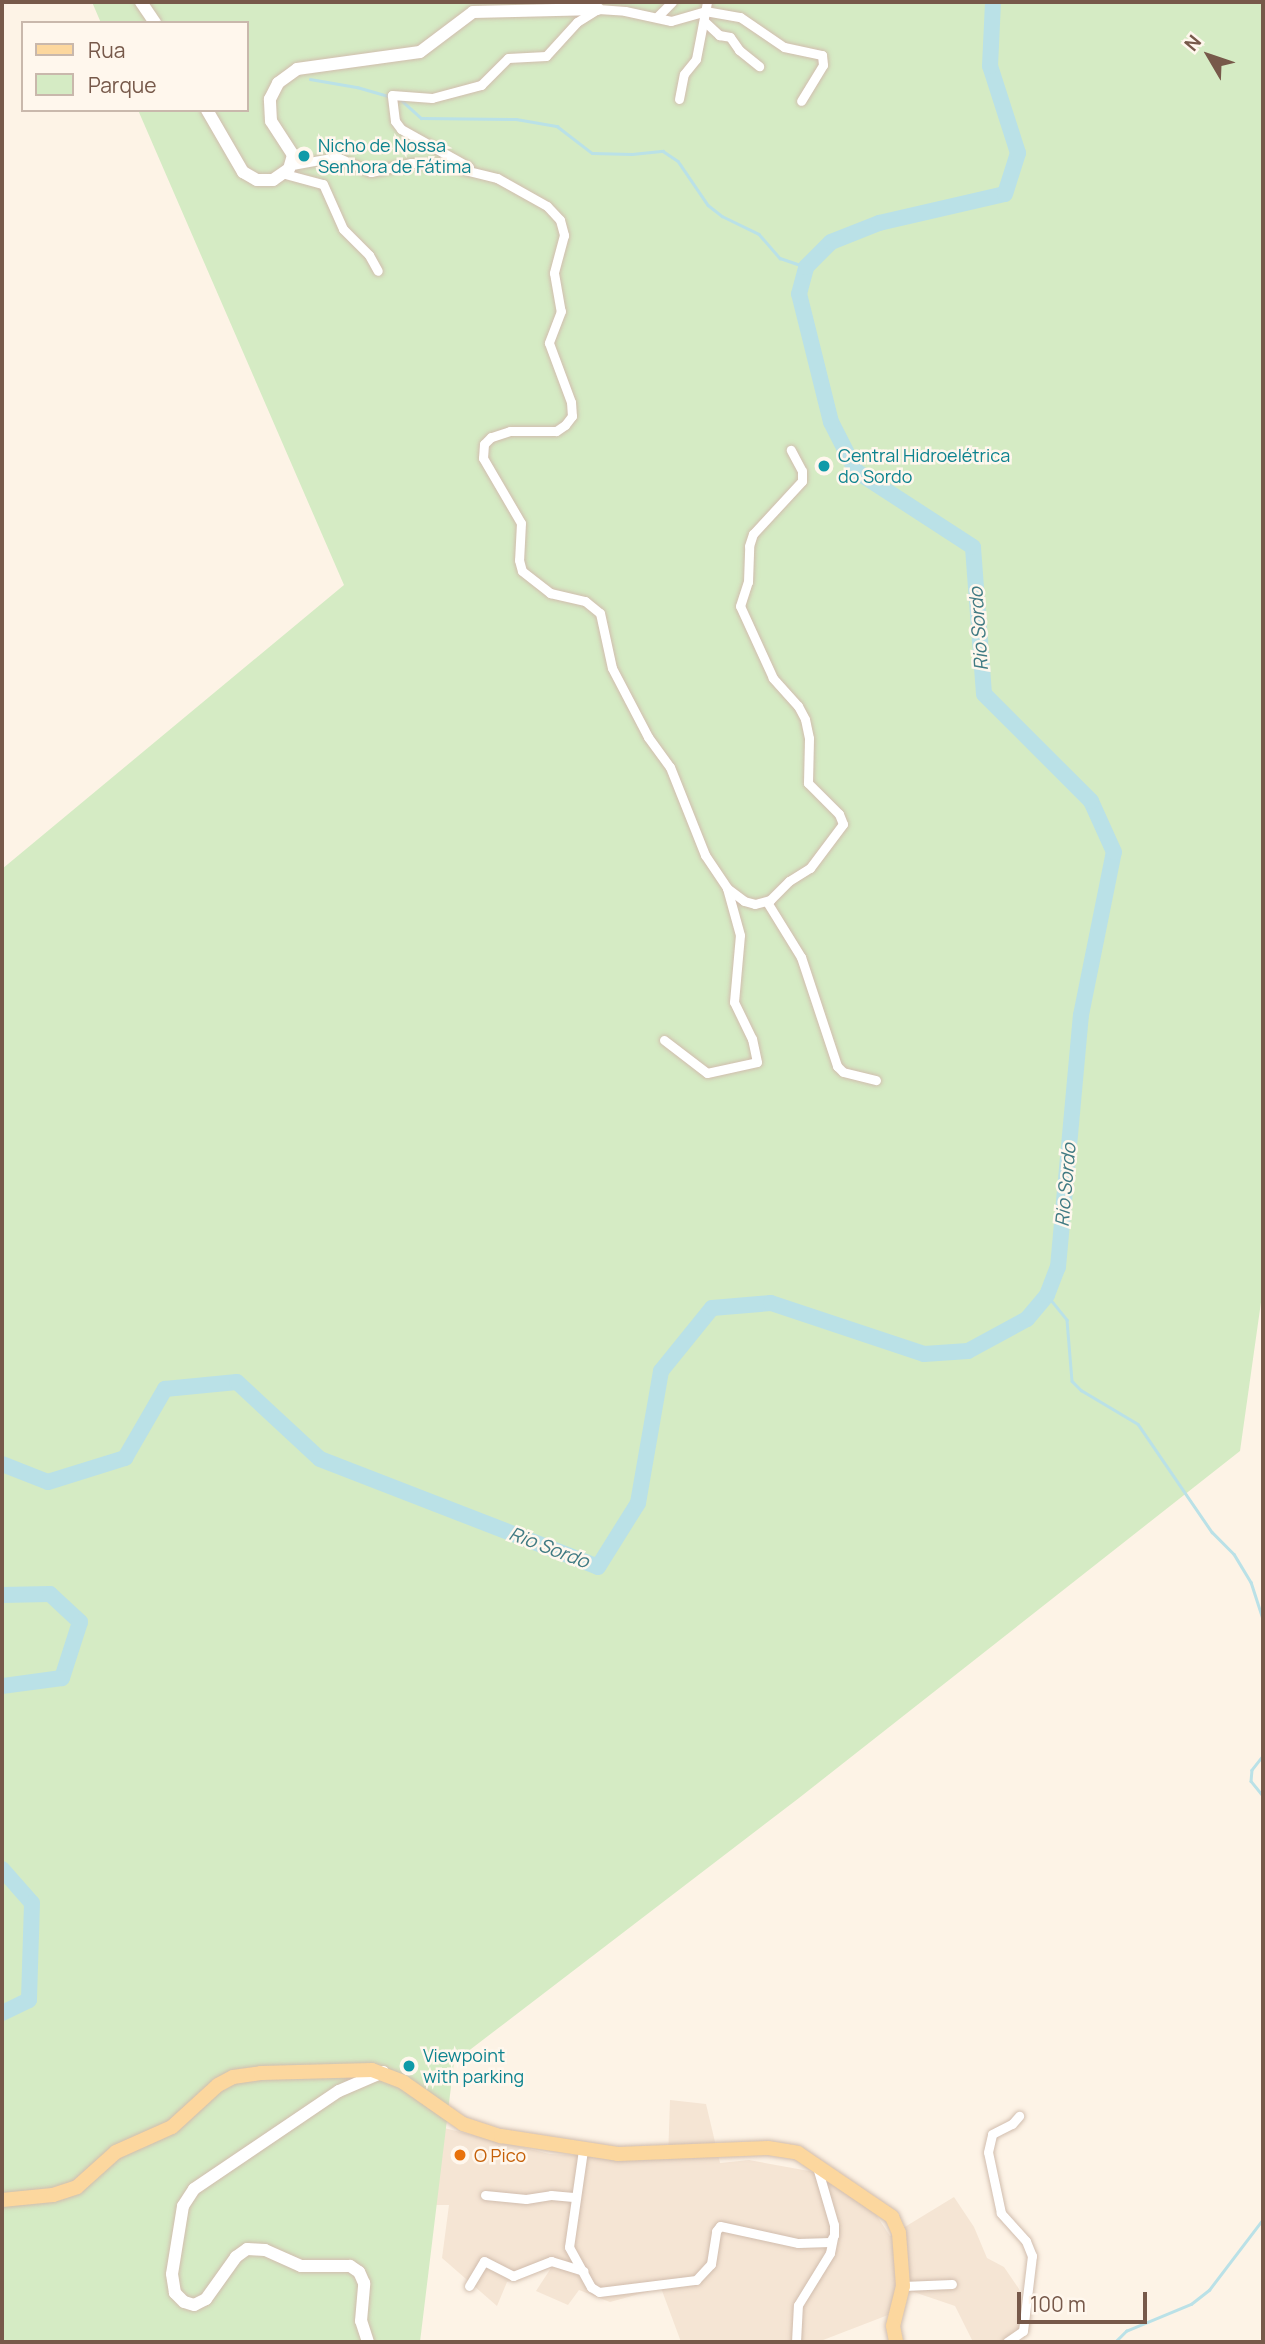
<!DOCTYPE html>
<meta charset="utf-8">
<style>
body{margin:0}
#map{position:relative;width:1265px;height:2344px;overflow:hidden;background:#fdf3e6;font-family:Manrope,sans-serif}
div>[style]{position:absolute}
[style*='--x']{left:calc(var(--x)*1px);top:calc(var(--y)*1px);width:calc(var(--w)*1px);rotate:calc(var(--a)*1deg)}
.residential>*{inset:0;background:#f5e5d4}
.green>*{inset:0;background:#d5ebc4}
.stream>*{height:2.5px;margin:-1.25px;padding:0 1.25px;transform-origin:1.25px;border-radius:1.25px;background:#bae1e7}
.river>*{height:16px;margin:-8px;padding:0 8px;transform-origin:8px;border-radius:8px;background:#bae1e7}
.roads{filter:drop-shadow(0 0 2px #d1bdae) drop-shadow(0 0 2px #d1bdae)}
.street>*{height:9px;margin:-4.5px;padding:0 4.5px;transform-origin:4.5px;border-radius:4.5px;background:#fff}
.secondary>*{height:12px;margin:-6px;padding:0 6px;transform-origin:6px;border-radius:6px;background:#fff}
.primary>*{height:14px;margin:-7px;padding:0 7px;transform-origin:7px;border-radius:7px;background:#fcd79e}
.dots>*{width:19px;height:19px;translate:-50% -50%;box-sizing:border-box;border:4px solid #fff7ed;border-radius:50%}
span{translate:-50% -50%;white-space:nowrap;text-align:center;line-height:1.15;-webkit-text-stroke:5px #fff7ed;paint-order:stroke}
.culture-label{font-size:18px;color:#0d838f}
.left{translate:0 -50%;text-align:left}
.food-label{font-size:18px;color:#c56008}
.water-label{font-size:19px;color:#407a83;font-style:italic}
.frame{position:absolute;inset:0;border:4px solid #77594a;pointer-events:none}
.legend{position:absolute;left:21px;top:21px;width:228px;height:91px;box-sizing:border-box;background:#fff7ed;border:2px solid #c9b8ac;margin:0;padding:9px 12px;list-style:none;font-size:21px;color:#77594a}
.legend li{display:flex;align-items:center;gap:14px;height:35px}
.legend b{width:35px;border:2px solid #c9b8ac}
.north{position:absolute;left:1174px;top:21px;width:70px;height:70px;-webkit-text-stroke:5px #fff7ed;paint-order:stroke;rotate:309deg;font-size:19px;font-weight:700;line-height:28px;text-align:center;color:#77594a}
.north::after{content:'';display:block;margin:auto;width:24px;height:32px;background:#77594a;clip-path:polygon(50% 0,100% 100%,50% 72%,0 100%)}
.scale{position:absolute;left:1017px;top:2292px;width:130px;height:32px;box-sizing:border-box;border:4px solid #77594a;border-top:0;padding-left:9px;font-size:21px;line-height:24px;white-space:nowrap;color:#77594a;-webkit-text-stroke:5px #fff7ed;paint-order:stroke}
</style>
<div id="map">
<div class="residential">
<div style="clip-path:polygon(670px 2100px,706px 2104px,720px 2163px,749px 2160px,809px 2171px,833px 2180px,873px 2210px,890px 2236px,954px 2197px,974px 2227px,987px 2258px,1004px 2267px,1019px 2289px,1029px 2331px,1006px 2342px,973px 2342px,955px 2306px,908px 2290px,892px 2304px,888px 2315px,818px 2342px,681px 2342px,661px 2288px,610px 2302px,579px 2290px,568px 2305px,536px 2291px,551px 2268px,507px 2282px,497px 2306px,442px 2258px,449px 2205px,433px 2205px,436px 2126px,550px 2154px,668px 2159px)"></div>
</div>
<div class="green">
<div style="clip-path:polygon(92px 2px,1263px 2px,1263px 1288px,1240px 1451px,799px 1798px,454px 2062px,420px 2342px,2px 2342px,2px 869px,344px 585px,138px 110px,247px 110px,247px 23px,101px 23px)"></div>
</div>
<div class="stream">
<div style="--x:310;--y:79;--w:48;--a:9.7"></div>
<div style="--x:357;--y:87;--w:33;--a:16"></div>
<div style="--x:399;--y:98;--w:30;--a:42"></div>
<div style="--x:421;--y:118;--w:95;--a:0.6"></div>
<div style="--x:516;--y:119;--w:42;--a:9.7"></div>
<div style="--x:557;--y:126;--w:44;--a:37.6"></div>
<div style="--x:592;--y:153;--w:40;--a:1.4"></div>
<div style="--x:632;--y:154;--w:31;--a:-6"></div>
<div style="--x:663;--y:151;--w:18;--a:34"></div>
<div style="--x:678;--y:161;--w:53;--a:55.7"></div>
<div style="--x:708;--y:205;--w:18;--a:38"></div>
<div style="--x:722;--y:216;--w:41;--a:25.9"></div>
<div style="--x:759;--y:234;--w:32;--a:49"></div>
<div style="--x:780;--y:258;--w:28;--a:19"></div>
<div style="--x:1047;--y:1295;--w:32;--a:51"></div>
<div style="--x:1067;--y:1320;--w:61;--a:85.3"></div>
<div style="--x:1072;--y:1381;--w:13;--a:45"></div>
<div style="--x:1081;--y:1390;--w:66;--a:30.8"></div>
<div style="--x:1138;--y:1424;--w:131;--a:55.6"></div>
<div style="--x:1212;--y:1532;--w:31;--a:45"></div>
<div style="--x:1234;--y:1554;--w:33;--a:59"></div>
<div style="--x:1251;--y:1582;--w:38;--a:72"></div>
<div style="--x:1263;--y:1756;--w:18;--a:128"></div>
<div style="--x:1252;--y:1770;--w:11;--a:95"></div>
<div style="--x:1251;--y:1781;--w:19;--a:51"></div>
<div style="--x:1115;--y:2342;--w:16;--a:-45"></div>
<div style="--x:1126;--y:2331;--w:70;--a:-22.6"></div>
<div style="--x:1191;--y:2304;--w:23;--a:-38"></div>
<div style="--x:1209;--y:2290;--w:89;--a:-52.7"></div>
</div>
<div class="river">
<div style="--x:2;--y:1464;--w:49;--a:21.4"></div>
<div style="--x:48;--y:1482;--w:81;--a:-17.3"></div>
<div style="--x:125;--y:1458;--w:80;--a:-59.9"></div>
<div style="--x:165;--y:1389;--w:72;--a:-5.6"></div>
<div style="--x:237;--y:1382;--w:113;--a:42.9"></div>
<div style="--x:320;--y:1459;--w:298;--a:21.2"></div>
<div style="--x:598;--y:1567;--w:75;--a:-58"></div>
<div style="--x:638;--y:1503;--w:134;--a:-80.1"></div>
<div style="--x:661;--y:1371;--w:81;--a:-51"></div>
<div style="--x:712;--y:1308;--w:59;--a:-4.8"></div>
<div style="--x:771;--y:1303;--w:161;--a:18.4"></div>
<div style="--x:924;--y:1354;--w:44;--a:-3.9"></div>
<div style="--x:968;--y:1351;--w:67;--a:-28.5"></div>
<div style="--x:1027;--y:1319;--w:31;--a:-50"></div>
<div style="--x:1047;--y:1295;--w:30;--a:-69"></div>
<div style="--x:1058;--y:1267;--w:253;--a:-84.8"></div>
<div style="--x:1081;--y:1015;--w:166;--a:-78.6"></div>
<div style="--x:1114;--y:852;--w:56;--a:-114.3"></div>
<div style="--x:1091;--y:801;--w:151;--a:-135"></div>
<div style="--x:984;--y:694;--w:147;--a:-94.3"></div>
<div style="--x:973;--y:547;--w:140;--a:-147"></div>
<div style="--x:856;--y:471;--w:55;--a:-117"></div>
<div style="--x:831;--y:422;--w:132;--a:-104"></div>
<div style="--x:799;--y:294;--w:28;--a:-75"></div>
<div style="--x:806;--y:267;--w:35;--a:-45"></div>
<div style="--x:831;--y:242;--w:52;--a:-21.6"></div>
<div style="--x:879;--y:223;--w:129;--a:-13"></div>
<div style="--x:1005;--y:194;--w:43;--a:-72.4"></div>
<div style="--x:1018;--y:153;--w:91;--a:-107.8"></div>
<div style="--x:990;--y:66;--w:64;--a:-87.3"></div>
<div style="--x:2;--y:1595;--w:48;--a:-1.2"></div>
<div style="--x:50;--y:1594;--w:41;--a:43"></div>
<div style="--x:80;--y:1622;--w:59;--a:107.8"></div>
<div style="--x:62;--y:1678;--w:61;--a:172.4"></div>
<div style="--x:2;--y:1869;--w:45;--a:48.6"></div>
<div style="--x:32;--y:1903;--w:97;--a:91.8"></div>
<div style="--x:29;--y:2000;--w:30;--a:154"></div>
</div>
<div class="roads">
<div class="street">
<div style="--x:657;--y:17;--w:21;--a:-45"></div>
<div style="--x:704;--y:21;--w:21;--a:43"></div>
<div style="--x:719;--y:35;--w:11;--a:10"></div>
<div style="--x:730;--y:37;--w:16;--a:55"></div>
<div style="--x:739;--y:50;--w:26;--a:39"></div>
<div style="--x:679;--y:99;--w:25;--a:-79"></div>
<div style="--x:684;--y:74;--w:19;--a:-51"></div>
<div style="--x:696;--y:59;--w:58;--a:-79.1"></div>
<div style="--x:292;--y:165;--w:46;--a:-10.1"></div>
<div style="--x:337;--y:157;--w:37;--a:24"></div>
<div style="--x:371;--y:172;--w:41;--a:-12.7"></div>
<div style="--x:411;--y:163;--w:33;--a:3"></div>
<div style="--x:444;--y:165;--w:55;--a:13.8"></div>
<div style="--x:497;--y:178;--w:57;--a:29.2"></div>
<div style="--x:547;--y:206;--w:19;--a:47"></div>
<div style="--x:560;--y:220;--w:16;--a:75"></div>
<div style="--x:564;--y:235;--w:39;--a:105"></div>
<div style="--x:554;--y:273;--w:39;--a:80"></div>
<div style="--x:561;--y:311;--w:34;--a:111"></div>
<div style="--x:549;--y:343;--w:63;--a:69.6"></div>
<div style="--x:571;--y:402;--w:14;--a:86"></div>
<div style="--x:572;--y:416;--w:11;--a:128"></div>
<div style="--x:565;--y:425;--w:11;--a:146"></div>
<div style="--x:556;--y:431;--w:46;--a:180"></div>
<div style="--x:510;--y:431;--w:20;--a:162"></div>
<div style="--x:491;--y:437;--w:10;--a:135"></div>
<div style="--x:484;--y:444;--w:14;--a:94"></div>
<div style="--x:483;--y:458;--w:75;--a:59.7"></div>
<div style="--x:521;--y:523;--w:37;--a:93"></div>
<div style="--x:519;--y:560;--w:11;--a:75"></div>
<div style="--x:522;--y:571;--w:36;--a:38"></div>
<div style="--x:550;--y:593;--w:36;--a:13"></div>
<div style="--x:585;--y:601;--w:19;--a:39"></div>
<div style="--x:600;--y:613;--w:56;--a:77.7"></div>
<div style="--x:612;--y:668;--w:78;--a:62.4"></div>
<div style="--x:648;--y:737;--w:37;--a:54"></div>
<div style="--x:670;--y:767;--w:95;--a:68.3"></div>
<div style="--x:705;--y:855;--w:40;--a:56"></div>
<div style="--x:727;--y:888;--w:21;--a:37"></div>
<div style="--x:744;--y:901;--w:11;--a:15"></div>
<div style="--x:755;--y:904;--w:16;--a:-15"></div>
<div style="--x:770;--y:900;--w:27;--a:-45"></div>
<div style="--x:789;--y:881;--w:25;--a:-32"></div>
<div style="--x:810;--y:868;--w:55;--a:-53.1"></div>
<div style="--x:843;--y:824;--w:11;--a:-112"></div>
<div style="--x:839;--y:814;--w:44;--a:-135"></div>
<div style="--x:808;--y:783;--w:45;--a:-88.7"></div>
<div style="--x:809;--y:738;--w:19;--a:-102"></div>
<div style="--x:805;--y:719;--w:15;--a:-118"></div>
<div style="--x:798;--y:706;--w:38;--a:-132"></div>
<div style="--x:773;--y:678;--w:79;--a:-114.6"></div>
<div style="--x:740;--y:606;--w:25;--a:-72"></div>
<div style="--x:748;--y:582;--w:36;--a:-88"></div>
<div style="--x:749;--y:546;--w:13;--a:-72"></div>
<div style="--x:753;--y:534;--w:72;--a:-47.2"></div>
<div style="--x:802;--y:481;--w:10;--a:-90"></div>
<div style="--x:802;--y:471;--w:24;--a:-118"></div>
<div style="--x:469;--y:167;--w:78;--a:-150.8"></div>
<div style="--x:401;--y:129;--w:10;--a:-127"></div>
<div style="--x:395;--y:121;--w:26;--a:-97"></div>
<div style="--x:392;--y:95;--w:40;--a:4.3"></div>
<div style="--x:432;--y:98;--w:51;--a:-14.9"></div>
<div style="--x:481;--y:85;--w:38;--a:-45"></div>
<div style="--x:508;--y:58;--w:38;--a:-3"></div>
<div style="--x:546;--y:56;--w:46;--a:-47.6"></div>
<div style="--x:577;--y:22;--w:25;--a:-32"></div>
<div style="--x:598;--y:9;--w:27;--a:4"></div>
<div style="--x:625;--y:11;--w:47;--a:12.3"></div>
<div style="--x:671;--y:21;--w:35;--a:-16"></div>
<div style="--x:705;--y:11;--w:36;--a:10"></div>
<div style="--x:740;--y:17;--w:53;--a:34.3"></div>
<div style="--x:784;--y:47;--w:39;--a:12"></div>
<div style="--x:822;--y:55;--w:10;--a:84"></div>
<div style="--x:823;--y:65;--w:42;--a:121.4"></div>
<div style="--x:285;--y:174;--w:39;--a:15"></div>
<div style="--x:323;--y:184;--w:49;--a:66"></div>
<div style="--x:343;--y:229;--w:37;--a:45"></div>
<div style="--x:369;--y:255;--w:18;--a:61"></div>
<div style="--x:767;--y:902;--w:65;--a:58.3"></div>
<div style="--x:801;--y:957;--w:115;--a:71.7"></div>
<div style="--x:837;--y:1066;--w:8;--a:45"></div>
<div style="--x:843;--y:1072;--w:34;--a:14"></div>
<div style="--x:664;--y:1040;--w:54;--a:37.5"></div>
<div style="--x:707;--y:1073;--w:51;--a:-12.4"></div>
<div style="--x:757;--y:1062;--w:24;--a:-102"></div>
<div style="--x:752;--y:1039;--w:41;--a:-115.9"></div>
<div style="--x:734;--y:1002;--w:67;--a:-84.9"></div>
<div style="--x:740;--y:935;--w:49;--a:-105.5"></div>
<div style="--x:583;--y:2150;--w:98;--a:98.2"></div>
<div style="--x:569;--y:2247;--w:46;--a:61.2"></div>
<div style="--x:591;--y:2287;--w:9;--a:32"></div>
<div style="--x:599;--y:2292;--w:98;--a:-7.1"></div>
<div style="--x:696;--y:2280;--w:22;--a:-47"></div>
<div style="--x:711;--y:2264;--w:33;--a:-81"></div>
<div style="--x:716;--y:2231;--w:6;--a:-51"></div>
<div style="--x:720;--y:2226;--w:80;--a:12.3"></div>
<div style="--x:798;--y:2243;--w:32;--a:-2"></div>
<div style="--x:830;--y:2242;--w:8;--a:-60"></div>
<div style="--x:834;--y:2235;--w:10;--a:-90"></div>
<div style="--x:834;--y:2225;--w:60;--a:-106.3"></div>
<div style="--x:485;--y:2195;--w:41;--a:5.6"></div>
<div style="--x:526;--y:2199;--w:25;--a:-9"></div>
<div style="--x:551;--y:2195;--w:25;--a:5"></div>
<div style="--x:469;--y:2286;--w:29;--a:-59"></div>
<div style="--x:484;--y:2261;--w:33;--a:27"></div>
<div style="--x:513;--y:2276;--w:41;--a:-21.5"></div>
<div style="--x:551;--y:2261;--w:34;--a:17"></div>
<div style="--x:903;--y:2286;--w:49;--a:-2.3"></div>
<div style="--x:796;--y:2342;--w:37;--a:-87"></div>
<div style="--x:798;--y:2305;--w:61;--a:-58.4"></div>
<div style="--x:830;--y:2253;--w:15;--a:-79"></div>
<div style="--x:1007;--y:2342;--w:19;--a:-35"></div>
<div style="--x:1023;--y:2331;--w:76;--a:-83.2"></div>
<div style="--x:1032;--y:2256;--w:16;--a:-112"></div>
<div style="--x:1026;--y:2241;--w:38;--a:-132"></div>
<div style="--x:1001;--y:2213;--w:62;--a:-102"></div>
<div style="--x:988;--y:2152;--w:18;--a:-77"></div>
<div style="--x:992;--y:2134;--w:22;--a:-27"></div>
<div style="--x:1012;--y:2124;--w:11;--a:-49"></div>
</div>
<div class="secondary">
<div style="--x:141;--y:2;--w:25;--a:56"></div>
<div style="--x:207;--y:110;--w:72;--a:59.9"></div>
<div style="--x:243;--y:172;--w:16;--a:30"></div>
<div style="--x:257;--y:180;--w:16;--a:0"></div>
<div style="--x:273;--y:180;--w:19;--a:-35"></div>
<div style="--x:289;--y:169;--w:15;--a:-74"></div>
<div style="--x:293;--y:155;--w:40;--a:-122.9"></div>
<div style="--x:271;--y:121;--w:22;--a:-93"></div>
<div style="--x:270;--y:99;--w:18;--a:-63"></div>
<div style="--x:278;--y:83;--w:24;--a:-36"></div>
<div style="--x:297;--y:69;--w:124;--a:-7.9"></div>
<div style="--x:420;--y:52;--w:66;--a:-37"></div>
<div style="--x:473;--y:12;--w:125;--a:-1.4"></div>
<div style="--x:368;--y:2342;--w:22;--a:-108"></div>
<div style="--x:361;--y:2321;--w:38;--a:-85"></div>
<div style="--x:364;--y:2283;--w:12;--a:-114"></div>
<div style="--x:359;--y:2272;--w:11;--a:-146"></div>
<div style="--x:350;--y:2266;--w:49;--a:180"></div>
<div style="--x:301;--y:2266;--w:39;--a:-156"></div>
<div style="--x:265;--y:2250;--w:18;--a:-177"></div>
<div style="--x:247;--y:2249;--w:14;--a:144"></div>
<div style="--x:236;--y:2257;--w:52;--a:125.5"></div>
<div style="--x:206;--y:2299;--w:13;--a:153"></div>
<div style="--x:194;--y:2305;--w:10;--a:-163"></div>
<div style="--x:184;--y:2302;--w:13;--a:-135"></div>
<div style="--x:175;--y:2293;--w:19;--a:-99"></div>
<div style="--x:172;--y:2274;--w:69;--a:-80.8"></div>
<div style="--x:183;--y:2206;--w:20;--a:-57"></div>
<div style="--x:194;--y:2189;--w:175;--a:-34.1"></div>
<div style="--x:339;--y:2091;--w:48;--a:-23.4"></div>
</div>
<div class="primary">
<div style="--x:2;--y:2200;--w:51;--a:-5.6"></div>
<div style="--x:53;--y:2195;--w:25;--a:-18"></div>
<div style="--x:77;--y:2187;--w:52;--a:-41.9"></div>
<div style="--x:116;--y:2152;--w:61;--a:-24.1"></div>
<div style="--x:172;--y:2127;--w:62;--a:-42.4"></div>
<div style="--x:218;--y:2085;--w:17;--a:-28"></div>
<div style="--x:233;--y:2077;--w:28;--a:-8"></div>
<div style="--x:261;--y:2073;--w:111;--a:-1.5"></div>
<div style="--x:372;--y:2070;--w:33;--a:21"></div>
<div style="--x:403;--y:2082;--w:73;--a:35"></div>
<div style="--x:463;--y:2124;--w:40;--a:18"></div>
<div style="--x:501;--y:2136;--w:118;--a:8.7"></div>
<div style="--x:618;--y:2154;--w:150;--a:-2.3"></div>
<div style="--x:768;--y:2148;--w:30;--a:9"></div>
<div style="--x:798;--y:2153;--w:114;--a:34.2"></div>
<div style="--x:892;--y:2217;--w:17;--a:66"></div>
<div style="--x:899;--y:2233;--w:53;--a:85.7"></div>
<div style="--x:903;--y:2286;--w:41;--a:104"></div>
<div style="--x:893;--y:2326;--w:16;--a:79"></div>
</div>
</div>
<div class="dots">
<div style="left:304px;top:156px;background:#0f9aa8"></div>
<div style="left:824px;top:466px;background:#0f9aa8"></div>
<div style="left:409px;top:2066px;background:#0f9aa8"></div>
<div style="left:460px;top:2155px;background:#e8710a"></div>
</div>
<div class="culture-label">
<span class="left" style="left:318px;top:156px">Nicho de Nossa<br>Senhora de Fátima</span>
<span class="left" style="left:838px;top:466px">Central Hidroelétrica<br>do Sordo</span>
<span class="left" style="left:423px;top:2066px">Viewpoint<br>with parking</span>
</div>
<div class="food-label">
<span class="left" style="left:474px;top:2155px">O Pico</span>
</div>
<div class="water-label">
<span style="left:979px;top:629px;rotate:-94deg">Rio Sordo</span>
<span style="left:1066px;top:1185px;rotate:-85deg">Rio Sordo</span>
<span style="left:549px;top:1548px;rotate:21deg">Rio Sordo</span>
</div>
<div class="frame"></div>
<ul class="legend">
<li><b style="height:9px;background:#fcd79e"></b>Rua</li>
<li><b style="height:19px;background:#d5ebc4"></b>Parque</li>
</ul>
<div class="north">N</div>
<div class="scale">100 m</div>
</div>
